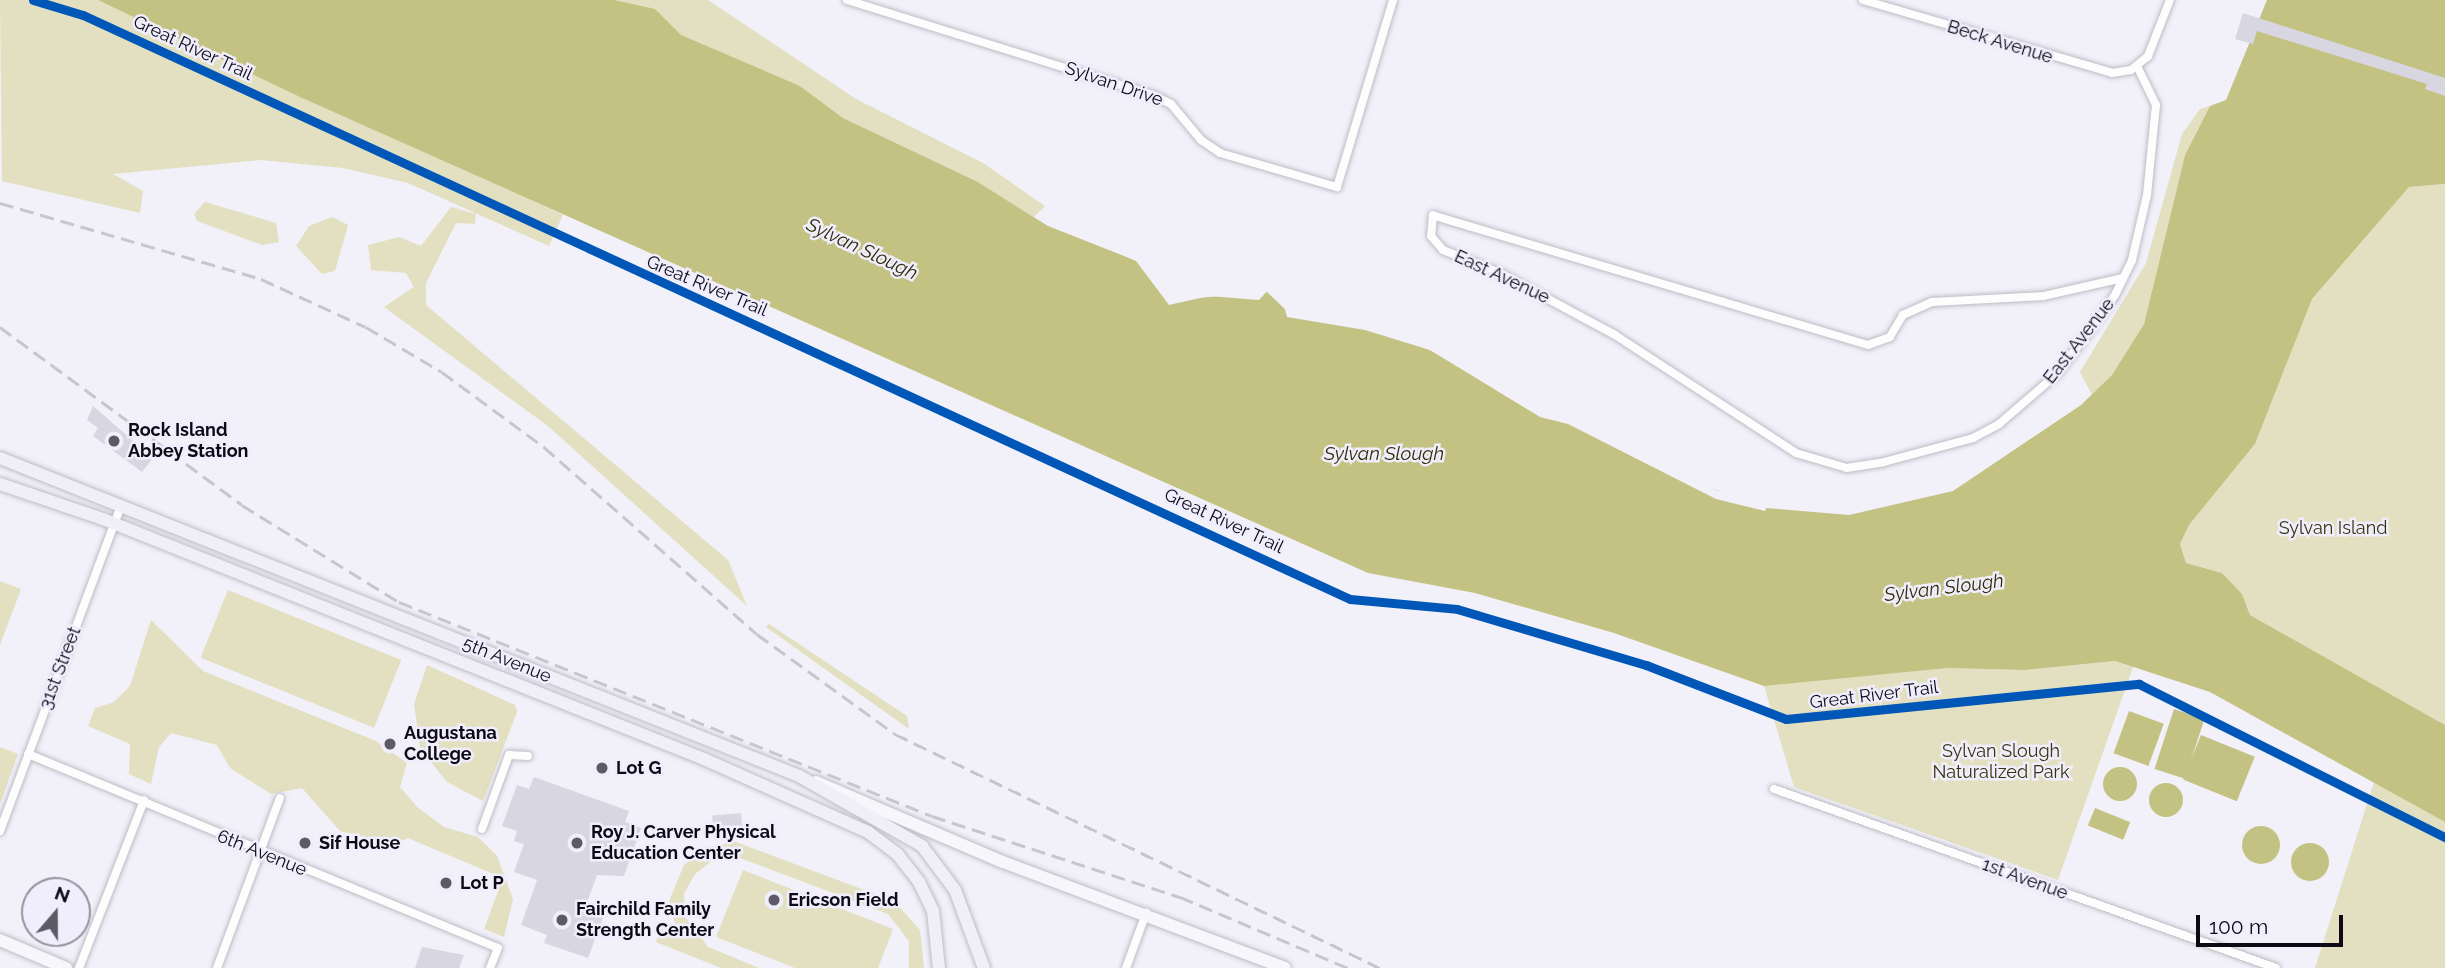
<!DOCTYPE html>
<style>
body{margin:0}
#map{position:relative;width:2445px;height:968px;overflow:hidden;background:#f2f0f8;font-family:Raleway,sans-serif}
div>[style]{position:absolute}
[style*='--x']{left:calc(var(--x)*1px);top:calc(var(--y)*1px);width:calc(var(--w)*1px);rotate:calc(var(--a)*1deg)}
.green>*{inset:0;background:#e2e0c0;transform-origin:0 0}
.water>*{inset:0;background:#c4c283;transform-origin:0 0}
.round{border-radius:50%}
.pier>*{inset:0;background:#f2f0f8}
.building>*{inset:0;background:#d8d6e1;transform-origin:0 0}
.roads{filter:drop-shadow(0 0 2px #bebcc6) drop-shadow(0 0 2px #bebcc6)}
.street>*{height:8px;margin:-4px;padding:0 4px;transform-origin:4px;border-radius:4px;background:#fdfdfe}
.secondary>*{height:12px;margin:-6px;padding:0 6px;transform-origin:6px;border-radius:6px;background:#f7f6fa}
.primary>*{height:12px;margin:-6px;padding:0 6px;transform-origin:6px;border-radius:6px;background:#f0eef6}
.rail>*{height:2.5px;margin-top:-1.25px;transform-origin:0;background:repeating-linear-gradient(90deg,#c7c6c8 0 14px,transparent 0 21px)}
.cycleway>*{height:9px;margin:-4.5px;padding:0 4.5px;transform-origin:4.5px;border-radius:4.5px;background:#0057b8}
.dots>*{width:19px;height:19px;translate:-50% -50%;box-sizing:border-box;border:4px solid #f0edfc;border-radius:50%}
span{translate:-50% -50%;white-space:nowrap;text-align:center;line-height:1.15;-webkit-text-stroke:5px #f0edfc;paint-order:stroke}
.street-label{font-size:18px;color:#0d0a16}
.poi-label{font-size:18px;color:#0d0a16;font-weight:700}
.left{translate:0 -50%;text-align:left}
.park-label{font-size:18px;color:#34330a}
.water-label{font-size:19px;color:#2f2e05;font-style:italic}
.north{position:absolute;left:21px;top:877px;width:70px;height:70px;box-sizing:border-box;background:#f0edfc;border:2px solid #9592a0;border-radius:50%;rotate:20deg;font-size:19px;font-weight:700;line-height:28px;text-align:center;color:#0d0a16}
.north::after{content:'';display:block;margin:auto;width:24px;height:32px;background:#5d5a65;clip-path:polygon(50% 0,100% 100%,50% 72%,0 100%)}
.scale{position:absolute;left:2196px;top:915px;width:147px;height:32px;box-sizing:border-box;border:4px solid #0d0a16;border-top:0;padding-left:9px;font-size:21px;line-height:24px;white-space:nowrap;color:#0d0a16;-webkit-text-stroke:5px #f0edfc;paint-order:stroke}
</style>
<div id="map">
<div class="green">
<div style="clip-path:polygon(0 0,98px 0,563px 215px,549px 246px,408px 183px,343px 168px,260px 160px,113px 174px,143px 191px,140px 213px,2px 181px)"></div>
<div style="clip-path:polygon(537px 0,708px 0,856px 99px,983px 163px,1045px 206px,1034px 217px,978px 182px,843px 118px,800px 86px)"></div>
<div style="clip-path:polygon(2210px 106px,2185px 155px,2144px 324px,2112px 375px,2092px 395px,2080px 372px,2146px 263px,2182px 134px,2200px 109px)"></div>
<div style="clip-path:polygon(2445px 184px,2445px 725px,2250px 615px,2242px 594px,2222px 573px,2186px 563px,2180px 544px,2189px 525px,2255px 444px,2312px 299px,2409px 187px)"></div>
<div style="clip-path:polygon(205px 202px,276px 223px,279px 242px,262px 245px,197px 221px,194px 214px)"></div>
<div style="clip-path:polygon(451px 207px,476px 214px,475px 224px,456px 223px,426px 283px,426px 305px,728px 560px,747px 606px,548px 426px,384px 307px,414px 287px,406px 273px,371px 270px,368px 245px,399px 237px,421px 246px)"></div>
<div style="clip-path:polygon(332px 217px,348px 225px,335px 271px,322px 274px,296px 246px,309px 226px)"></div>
<div style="clip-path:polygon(0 581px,21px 589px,0 645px)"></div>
<div style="left:228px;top:590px;width:187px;height:73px;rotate:22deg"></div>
<div style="clip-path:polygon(151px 620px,203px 671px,376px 741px,407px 763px,400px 787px,417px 807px,444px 827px,478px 837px,497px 856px,513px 899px,504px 937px,484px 929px,503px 878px,408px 838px,395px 844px,340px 831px,302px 788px,271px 794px,230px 768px,217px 745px,171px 733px,159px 747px,151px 784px,129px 774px,130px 744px,88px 726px,95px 708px,114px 702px,130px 686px)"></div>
<div style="clip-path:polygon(769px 624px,907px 716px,909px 729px,766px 627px)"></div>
<div style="clip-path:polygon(2115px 661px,2133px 667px,2058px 880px,1794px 787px,1764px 686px,1948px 668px,2025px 670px)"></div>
<div style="clip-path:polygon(427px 665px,515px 705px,517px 712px,483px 801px,447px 782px,420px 748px,414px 704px)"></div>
<div style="clip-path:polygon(0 747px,18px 754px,0 804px)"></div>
<div style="clip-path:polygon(2374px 782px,2445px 822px,2445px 968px,2315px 968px)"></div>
<div style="clip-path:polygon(736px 842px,894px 901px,920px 930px,924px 968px,909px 968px,909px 941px,888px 914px,735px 856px,713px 860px,695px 874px,684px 894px,685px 917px,708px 947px,759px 968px,721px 968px,656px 942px,661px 929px,678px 935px,669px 901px,684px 865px,707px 847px)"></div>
<div style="clip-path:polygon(743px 870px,893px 929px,878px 968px,795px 968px,716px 937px)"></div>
</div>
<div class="water">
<div style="clip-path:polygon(98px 0,614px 0,655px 9px,681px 35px,800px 86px,843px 118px,978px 182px,1048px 226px,1147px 265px,1174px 300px,1267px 292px,1290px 314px,1370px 329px,1430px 350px,1542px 413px,1587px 428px,1695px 482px,1766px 508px,1849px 515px,1953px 491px,2081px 405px,2112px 375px,2144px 324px,2185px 155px,2210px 106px,2226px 100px,2267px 0,2445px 0,2445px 184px,2409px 187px,2312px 299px,2255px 444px,2189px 525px,2180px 544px,2186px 563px,2222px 573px,2242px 594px,2250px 615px,2445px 725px,2445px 822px,2210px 692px,2115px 661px,2025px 670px,1948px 668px,1764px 686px,1614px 633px,1475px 593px,1368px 573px,300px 97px)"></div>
<div style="left:2174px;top:709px;width:32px;height:63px;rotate:18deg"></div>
<div style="left:2129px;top:711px;width:37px;height:45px;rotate:20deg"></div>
<div style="left:2201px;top:735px;width:58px;height:48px;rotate:22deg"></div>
<div class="round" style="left:2103px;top:767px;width:34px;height:34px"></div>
<div class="round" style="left:2149px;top:783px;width:34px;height:34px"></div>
<div style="left:2095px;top:808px;width:38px;height:19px;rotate:22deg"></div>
<div class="round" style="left:2242px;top:826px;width:38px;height:38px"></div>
<div class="round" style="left:2291px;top:843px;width:38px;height:38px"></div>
</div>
<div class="pier">
<div style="clip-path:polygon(1056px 225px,1149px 262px,1175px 296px,1269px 289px,1259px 300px,1209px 296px,1169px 305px,1136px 261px)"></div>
<div style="clip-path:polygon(1282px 298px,1292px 311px,1371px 325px,1431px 346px,1544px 410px,1589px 425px,1716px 490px,1768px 504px,1765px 511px,1716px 499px,1568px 424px,1540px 417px,1430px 350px,1365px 330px,1287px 317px)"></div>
</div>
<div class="building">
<div style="clip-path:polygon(2243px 13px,2445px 78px,2445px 96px,2425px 89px,2427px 84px,2257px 31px,2253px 44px,2235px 39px)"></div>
<div style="clip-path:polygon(93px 406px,153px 458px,142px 472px,93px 436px,98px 428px,87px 420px)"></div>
<div style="clip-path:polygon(534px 777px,629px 811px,625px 822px,641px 828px,624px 876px,597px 875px,585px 908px,604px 915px,588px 958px,544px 943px,547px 935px,521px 925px,537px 880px,514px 872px,524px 844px,514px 841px,517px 831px,502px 826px,517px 785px,529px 789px)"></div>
<div style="left:741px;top:813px;width:21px;height:29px;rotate:85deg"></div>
<div style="clip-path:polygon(422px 947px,464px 955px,459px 968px,415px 968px)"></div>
</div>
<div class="roads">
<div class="street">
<div style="--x:847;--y:0;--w:323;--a:17.3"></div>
<div style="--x:1155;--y:96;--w:18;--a:27"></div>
<div style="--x:1171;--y:104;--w:47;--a:50.2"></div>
<div style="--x:1201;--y:140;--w:23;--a:34"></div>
<div style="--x:1220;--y:153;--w:122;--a:16.2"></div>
<div style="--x:1337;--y:187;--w:195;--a:-73.3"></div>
<div style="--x:1863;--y:0;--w:259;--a:16.3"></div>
<div style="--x:2112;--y:73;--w:19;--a:-9"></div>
<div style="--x:2131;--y:70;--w:22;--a:-39"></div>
<div style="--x:2148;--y:56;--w:60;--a:-68.6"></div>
<div style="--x:2123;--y:278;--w:81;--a:167.2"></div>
<div style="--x:2044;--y:296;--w:112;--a:176.9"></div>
<div style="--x:1932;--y:302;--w:32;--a:156"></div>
<div style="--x:1903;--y:315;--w:26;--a:121"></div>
<div style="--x:1890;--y:337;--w:23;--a:160"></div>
<div style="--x:1868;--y:345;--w:454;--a:-163.4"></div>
<div style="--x:1433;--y:215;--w:21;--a:95"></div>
<div style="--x:1431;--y:236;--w:18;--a:49"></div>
<div style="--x:1443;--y:250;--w:61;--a:22"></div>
<div style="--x:1500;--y:273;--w:131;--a:28.3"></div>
<div style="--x:1615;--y:335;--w:216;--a:33.1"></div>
<div style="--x:1796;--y:453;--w:53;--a:16.4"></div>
<div style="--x:1847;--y:468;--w:37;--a:-9"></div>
<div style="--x:1884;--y:462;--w:92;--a:-15.1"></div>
<div style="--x:1973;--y:438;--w:30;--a:-28"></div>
<div style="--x:1999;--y:424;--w:77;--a:-40.8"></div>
<div style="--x:2057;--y:374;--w:75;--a:-53.1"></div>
<div style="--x:2102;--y:314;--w:25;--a:-56"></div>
<div style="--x:2116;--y:293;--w:37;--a:-64"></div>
<div style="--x:2132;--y:260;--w:67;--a:-77"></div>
<div style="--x:2147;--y:195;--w:90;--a:-84.3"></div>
<div style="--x:2156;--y:105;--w:43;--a:-116"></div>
<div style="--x:28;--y:754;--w:508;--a:22.43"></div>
<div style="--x:498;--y:948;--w:22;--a:112"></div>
<div style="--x:1774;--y:789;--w:533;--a:19.62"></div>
<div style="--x:482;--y:829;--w:79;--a:-70"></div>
<div style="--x:509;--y:755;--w:19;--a:3"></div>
<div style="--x:0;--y:831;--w:347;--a:-69.6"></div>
<div style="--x:79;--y:968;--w:180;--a:-68.8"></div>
<div style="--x:217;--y:968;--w:181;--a:-69.7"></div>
<div style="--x:1126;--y:968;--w:59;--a:-70"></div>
</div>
<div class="secondary">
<div style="--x:816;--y:782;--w:203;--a:23.2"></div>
<div style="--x:1003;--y:862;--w:301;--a:20.6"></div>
<div style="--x:0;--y:940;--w:72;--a:23"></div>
</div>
<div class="primary">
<div style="--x:0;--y:458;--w:860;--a:21.7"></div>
<div style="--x:799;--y:776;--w:142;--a:29.6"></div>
<div style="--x:922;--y:846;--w:55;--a:53.1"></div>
<div style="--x:955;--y:890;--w:83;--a:69.6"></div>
<div style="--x:0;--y:484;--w:109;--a:18.8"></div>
<div style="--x:103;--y:519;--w:647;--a:21.77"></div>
<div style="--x:704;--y:759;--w:180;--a:24"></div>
<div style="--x:868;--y:832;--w:38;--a:37"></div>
<div style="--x:898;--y:855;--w:34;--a:52"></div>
<div style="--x:919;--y:882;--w:32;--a:64"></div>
<div style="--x:933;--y:911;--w:57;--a:84"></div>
</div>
</div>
<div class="rail">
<div style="--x:0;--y:203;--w:272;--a:16.2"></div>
<div style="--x:261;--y:279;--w:115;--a:24.6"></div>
<div style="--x:366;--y:327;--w:88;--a:30.6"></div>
<div style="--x:442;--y:372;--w:127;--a:36.3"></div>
<div style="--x:544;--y:447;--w:283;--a:41.3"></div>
<div style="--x:757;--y:634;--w:170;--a:35.9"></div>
<div style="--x:895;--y:734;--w:538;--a:25.76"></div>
<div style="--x:0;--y:327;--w:300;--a:36.3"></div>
<div style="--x:242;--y:505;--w:185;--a:31.7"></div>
<div style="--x:399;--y:602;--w:574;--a:21.88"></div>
<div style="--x:932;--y:816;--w:261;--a:18.1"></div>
<div style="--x:1180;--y:897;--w:182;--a:22.9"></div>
</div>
<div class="cycleway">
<div style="--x:33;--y:0;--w:52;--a:16.7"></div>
<div style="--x:83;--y:15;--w:1395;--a:24.75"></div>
<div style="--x:1350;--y:599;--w:107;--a:5.3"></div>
<div style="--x:1457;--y:609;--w:197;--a:16.5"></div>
<div style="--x:1646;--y:665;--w:150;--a:21.1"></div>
<div style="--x:1786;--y:719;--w:355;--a:-5.7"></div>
<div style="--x:2139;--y:684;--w:342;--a:26.6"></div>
</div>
<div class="dots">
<div style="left:114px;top:441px;background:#5d5a65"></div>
<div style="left:390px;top:744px;background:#5d5a65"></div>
<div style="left:602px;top:768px;background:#5d5a65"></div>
<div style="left:305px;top:843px;background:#5d5a65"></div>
<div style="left:577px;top:843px;background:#5d5a65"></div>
<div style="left:446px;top:883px;background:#5d5a65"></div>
<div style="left:774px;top:900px;background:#5d5a65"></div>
<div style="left:562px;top:920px;background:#5d5a65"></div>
</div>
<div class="street-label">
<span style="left:2000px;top:42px;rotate:17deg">Beck Avenue</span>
<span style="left:193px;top:48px;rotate:25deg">Great River Trail</span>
<span style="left:1114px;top:84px;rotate:19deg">Sylvan Drive</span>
<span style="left:1502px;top:277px;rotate:25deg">East Avenue</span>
<span style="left:707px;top:286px;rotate:23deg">Great River Trail</span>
<span style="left:2079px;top:341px;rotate:-52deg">East Avenue</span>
<span style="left:1224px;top:521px;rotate:25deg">Great River Trail</span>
<span style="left:507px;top:660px;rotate:22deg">5th Avenue</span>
<span style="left:60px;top:668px;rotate:-69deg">31st Street</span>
<span style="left:1874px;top:695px;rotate:-7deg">Great River Trail</span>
<span style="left:262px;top:853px;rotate:22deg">6th Avenue</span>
<span style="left:2025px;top:879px;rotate:20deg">1st Avenue</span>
</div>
<div class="poi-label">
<span class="left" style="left:128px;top:441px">Rock Island<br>Abbey Station</span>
<span class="left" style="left:404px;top:744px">Augustana<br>College</span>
<span class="left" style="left:616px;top:768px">Lot G</span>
<span class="left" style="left:591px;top:843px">Roy J. Carver Physical<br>Education Center</span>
<span class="left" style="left:319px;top:843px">Sif House</span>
<span class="left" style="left:460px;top:883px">Lot P</span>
<span class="left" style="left:788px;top:900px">Ericson Field</span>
<span class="left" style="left:576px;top:920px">Fairchild Family<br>Strength Center</span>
</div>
<div class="park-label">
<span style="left:2333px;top:528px">Sylvan Island</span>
<span style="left:2001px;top:762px">Sylvan Slough<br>Naturalized Park</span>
</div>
<div class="water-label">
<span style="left:862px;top:249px;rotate:25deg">Sylvan Slough</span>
<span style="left:1384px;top:454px">Sylvan Slough</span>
<span style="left:1944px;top:588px;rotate:-7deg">Sylvan Slough</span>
</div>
<div class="north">N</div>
<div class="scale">100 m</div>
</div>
